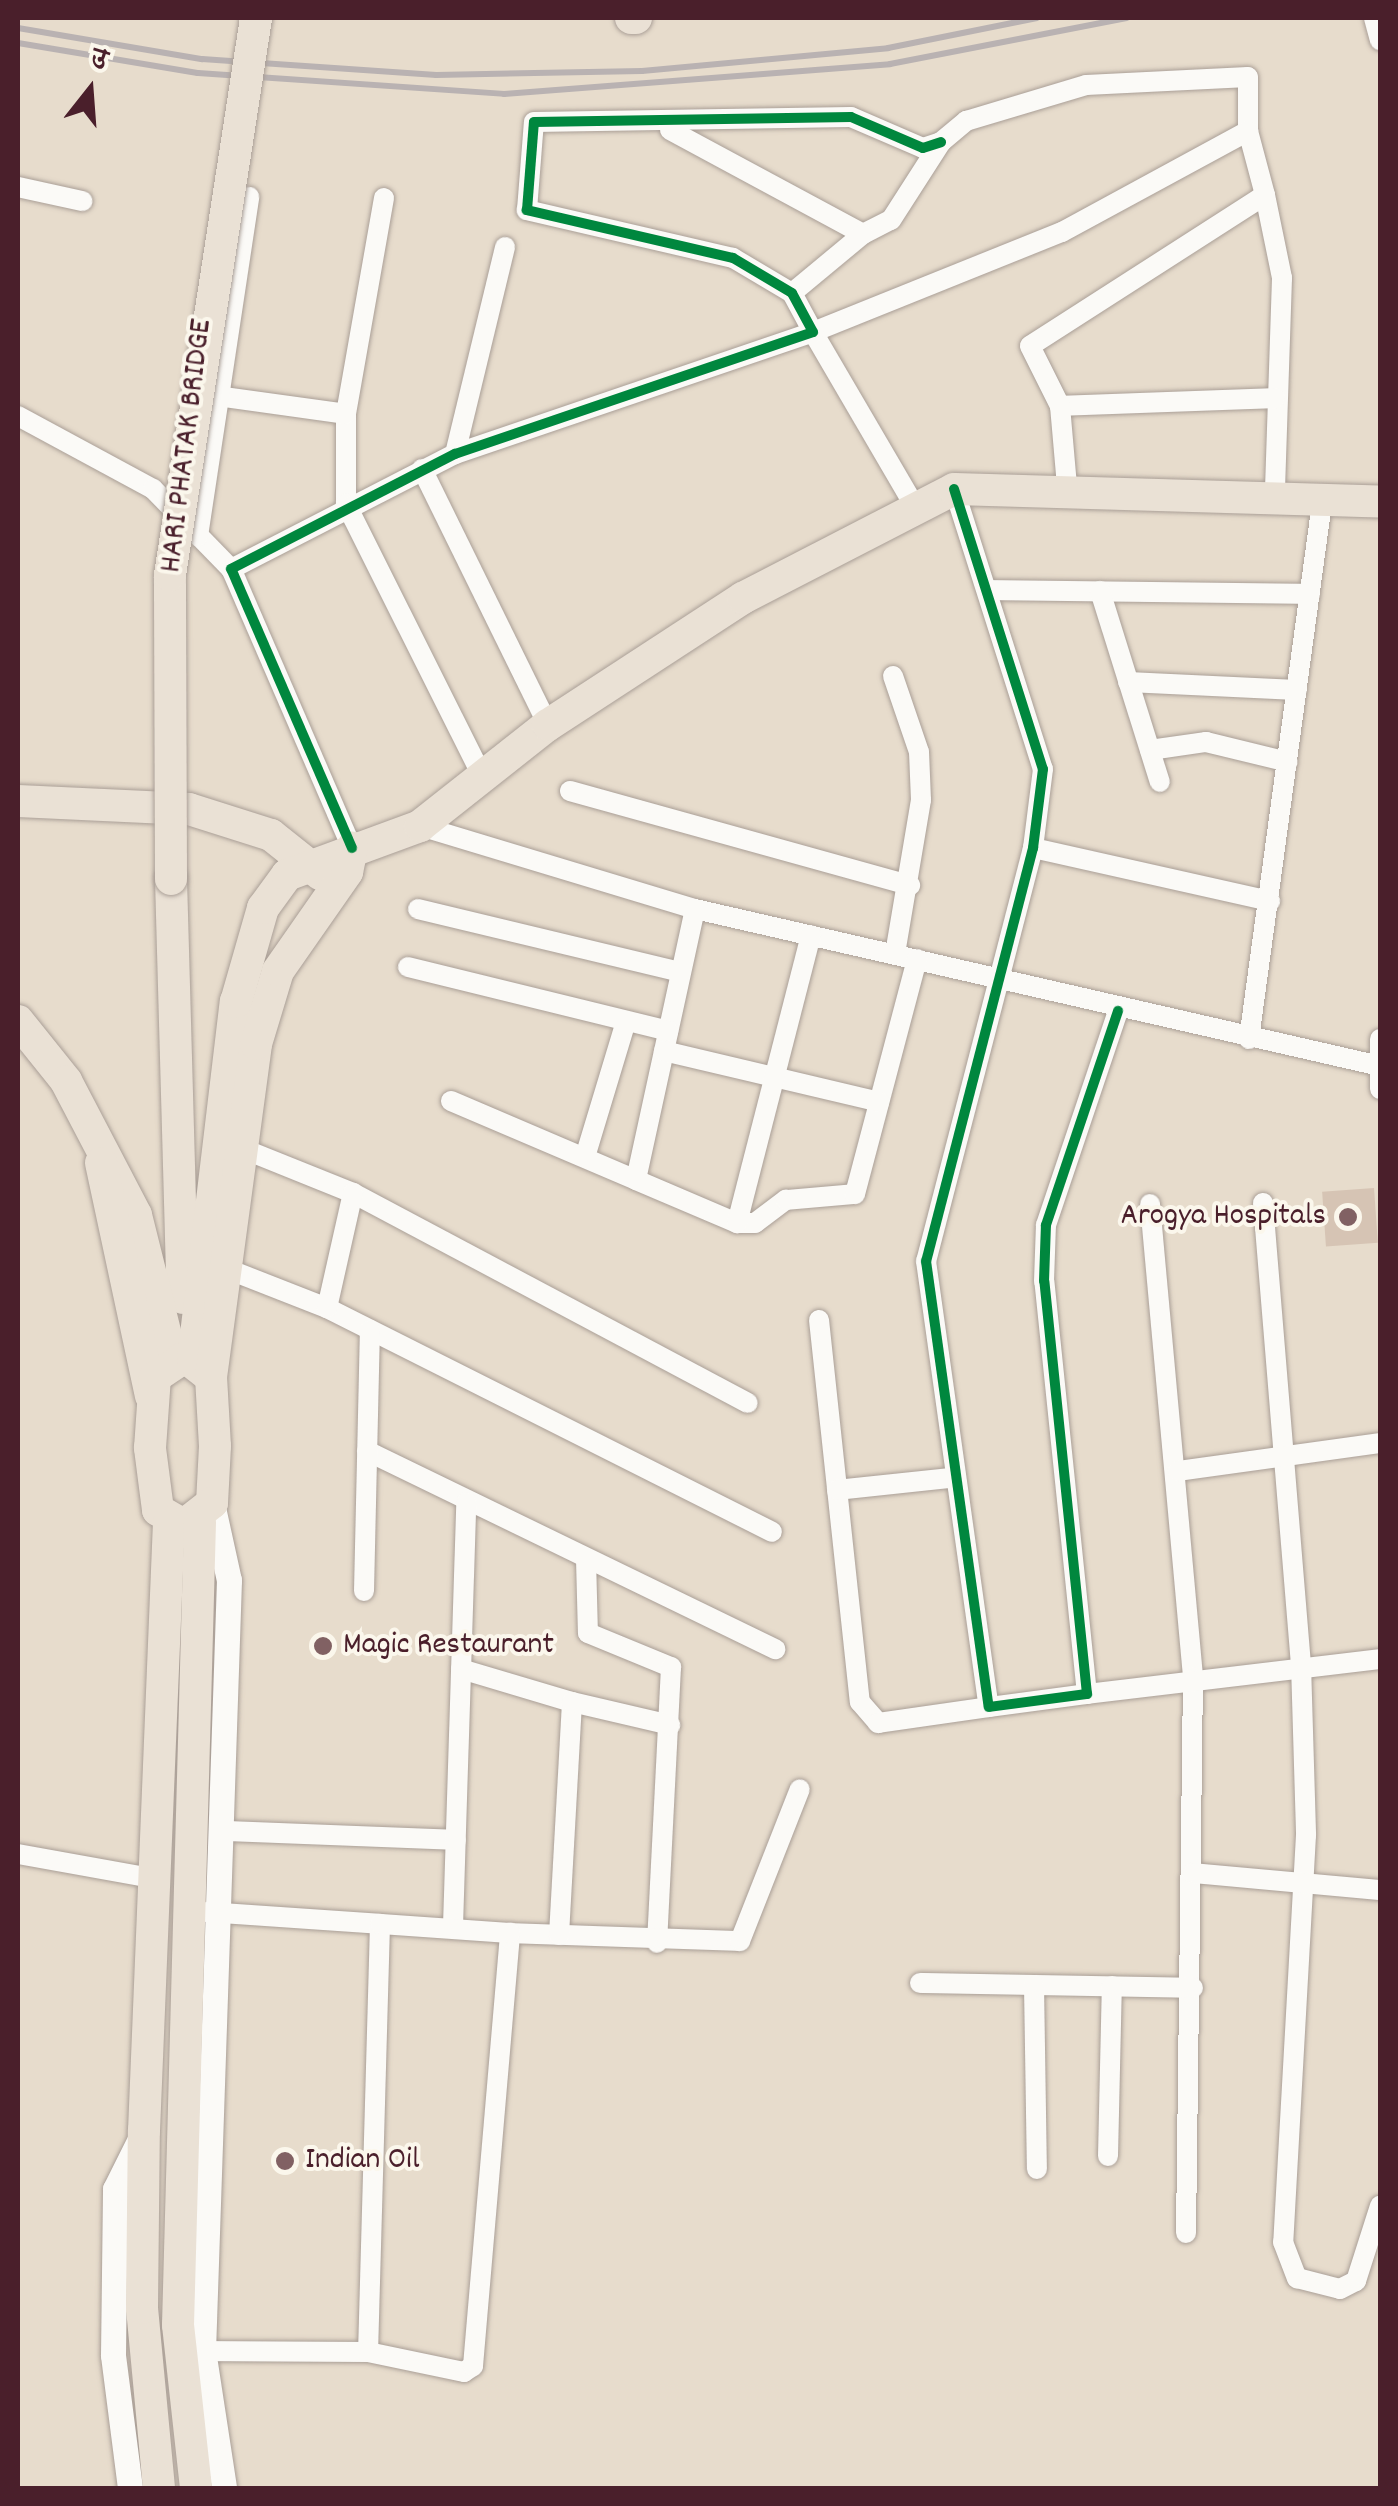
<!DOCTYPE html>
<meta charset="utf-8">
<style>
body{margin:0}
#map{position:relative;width:1398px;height:2506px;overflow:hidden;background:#e7dccc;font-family:Dekko,"Playpen Sans Deva",sans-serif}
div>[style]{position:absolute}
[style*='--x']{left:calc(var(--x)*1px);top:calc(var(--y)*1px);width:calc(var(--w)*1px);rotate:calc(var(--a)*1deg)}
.building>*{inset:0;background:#d6c4b4;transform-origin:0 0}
.roads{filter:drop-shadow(0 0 2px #aa9f97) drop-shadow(0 0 2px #aa9f97)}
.minor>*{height:20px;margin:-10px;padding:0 10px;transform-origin:10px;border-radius:10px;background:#fbfaf7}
.tertiary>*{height:25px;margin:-12.5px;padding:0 12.5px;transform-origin:12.5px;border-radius:12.5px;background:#fbfaf7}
.primary>*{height:32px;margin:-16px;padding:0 16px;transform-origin:16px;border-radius:16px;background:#eae1d5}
.rail>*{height:6px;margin:-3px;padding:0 3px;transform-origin:3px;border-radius:3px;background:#b9b2b2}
.bridges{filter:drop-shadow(0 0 2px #aa9f97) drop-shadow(0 0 2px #aa9f97)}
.primary-bridge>*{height:32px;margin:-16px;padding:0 16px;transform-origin:16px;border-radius:16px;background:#eae1d5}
.cycleway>*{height:10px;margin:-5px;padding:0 5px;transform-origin:5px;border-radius:5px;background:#00873e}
.dots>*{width:28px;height:28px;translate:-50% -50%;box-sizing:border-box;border:5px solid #fbf7ec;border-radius:50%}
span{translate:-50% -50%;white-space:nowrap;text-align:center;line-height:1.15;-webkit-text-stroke:8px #fbf7ec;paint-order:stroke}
.street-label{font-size:32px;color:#4a1f2b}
.poi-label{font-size:32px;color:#4a1f2b}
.right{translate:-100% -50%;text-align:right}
.left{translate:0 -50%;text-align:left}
.frame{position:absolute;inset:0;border:20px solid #4a1f2b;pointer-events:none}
.north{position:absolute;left:40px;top:40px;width:100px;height:100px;-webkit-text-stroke:8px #fbf7ec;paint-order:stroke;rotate:17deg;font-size:28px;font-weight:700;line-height:40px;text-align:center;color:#4a1f2b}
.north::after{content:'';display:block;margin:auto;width:35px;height:45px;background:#4a1f2b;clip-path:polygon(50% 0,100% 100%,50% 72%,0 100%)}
</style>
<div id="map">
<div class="building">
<div style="left:1374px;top:1188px;width:55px;height:52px;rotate:86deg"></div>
</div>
<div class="roads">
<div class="minor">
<div style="--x:1374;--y:18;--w:23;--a:75"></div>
<div style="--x:670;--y:130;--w:219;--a:28.3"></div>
<div style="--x:863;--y:234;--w:31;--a:-27"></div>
<div style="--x:891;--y:220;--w:93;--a:-57.3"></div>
<div style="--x:941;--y:142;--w:33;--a:-40"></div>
<div style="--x:966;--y:121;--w:125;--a:-16.7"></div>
<div style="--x:1086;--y:85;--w:162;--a:-2.8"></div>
<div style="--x:1248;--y:77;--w:54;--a:90"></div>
<div style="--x:18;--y:187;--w:66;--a:12.3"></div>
<div style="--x:1265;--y:195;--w:85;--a:78.4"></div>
<div style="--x:1282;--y:278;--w:214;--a:91.9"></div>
<div style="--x:384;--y:198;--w:219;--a:100"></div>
<div style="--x:346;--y:414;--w:90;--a:90"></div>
<div style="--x:346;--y:504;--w:302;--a:63.4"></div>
<div style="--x:792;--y:293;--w:92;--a:-39.7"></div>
<div style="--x:217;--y:396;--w:130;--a:7.9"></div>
<div style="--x:1060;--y:406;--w:215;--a:-2.1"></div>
<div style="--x:18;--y:416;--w:153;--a:28.4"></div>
<div style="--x:153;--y:489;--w:112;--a:45.7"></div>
<div style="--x:455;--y:454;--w:213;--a:-76.4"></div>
<div style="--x:422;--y:469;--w:285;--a:63.8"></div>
<div style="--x:954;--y:489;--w:294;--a:72.4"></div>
<div style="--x:1043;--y:769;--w:80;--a:97.2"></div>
<div style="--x:1033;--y:848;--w:427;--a:104.5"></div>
<div style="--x:926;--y:1261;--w:450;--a:82"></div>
<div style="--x:989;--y:1707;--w:99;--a:-7.6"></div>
<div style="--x:1087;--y:1694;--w:415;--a:-95.9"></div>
<div style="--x:1044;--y:1281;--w:56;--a:-88"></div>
<div style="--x:1046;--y:1225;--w:226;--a:-71.4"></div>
<div style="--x:914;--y:505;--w:200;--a:-120.3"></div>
<div style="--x:813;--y:332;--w:268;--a:-21.9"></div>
<div style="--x:1062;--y:232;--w:212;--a:-28.5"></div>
<div style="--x:1248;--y:131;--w:66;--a:75.1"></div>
<div style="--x:1265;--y:195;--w:279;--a:147.3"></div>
<div style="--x:1030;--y:346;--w:67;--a:63.4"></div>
<div style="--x:1060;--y:406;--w:80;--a:85"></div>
<div style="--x:198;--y:536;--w:343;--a:-81.4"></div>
<div style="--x:993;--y:590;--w:317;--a:0.7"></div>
<div style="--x:1100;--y:591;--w:200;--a:72.6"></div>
<div style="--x:893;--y:676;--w:80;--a:71.1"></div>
<div style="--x:919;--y:752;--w:48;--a:87.6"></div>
<div style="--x:921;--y:800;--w:156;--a:99.6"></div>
<div style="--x:1128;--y:682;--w:169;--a:2.7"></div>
<div style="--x:1150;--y:750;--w:57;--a:-8.1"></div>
<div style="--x:1206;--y:742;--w:84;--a:13.7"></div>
<div style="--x:570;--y:791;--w:353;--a:15.5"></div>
<div style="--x:420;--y:826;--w:287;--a:16.8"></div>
<div style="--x:695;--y:909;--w:703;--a:12.91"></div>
<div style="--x:352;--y:848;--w:304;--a:-113.4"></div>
<div style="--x:231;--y:569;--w:252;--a:-27.2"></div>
<div style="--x:455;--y:454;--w:378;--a:-18.8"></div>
<div style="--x:813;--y:332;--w:44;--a:-118.3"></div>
<div style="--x:792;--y:293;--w:69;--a:-149.3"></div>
<div style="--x:733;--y:258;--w:212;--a:-166.9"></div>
<div style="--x:527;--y:210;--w:88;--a:-85.5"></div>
<div style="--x:534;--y:122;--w:317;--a:-0.9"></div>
<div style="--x:851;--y:117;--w:78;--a:23.3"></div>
<div style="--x:923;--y:148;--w:19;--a:-18"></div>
<div style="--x:1033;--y:848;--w:243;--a:12.6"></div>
<div style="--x:418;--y:909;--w:270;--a:13.5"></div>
<div style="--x:695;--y:909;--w:277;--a:102.3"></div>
<div style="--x:636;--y:1180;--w:110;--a:23.1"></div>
<div style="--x:737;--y:1223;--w:18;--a:0"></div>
<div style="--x:755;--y:1223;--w:39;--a:-37"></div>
<div style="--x:786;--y:1200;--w:69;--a:-5"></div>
<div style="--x:855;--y:1194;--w:243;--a:-75.2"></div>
<div style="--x:408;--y:967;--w:268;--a:13.8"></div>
<div style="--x:1249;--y:1039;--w:549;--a:-82.25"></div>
<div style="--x:1380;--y:1039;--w:50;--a:90"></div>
<div style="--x:664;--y:1051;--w:221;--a:13.3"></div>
<div style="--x:451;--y:1101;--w:201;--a:23.1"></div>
<div style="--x:241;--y:1148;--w:121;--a:21.9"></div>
<div style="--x:353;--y:1193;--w:447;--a:28"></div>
<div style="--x:585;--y:1157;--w:142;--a:-73.2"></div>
<div style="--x:1263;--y:1203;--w:463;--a:85.3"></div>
<div style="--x:1301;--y:1664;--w:171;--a:88.3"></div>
<div style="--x:1306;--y:1835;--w:408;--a:93.2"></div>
<div style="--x:1283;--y:2242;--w:39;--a:69"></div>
<div style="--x:1297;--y:2278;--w:44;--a:14.3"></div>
<div style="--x:1340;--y:2289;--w:18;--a:-27"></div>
<div style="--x:1356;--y:2281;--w:79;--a:-72.3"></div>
<div style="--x:1150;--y:1204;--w:475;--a:84.8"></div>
<div style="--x:1193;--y:1677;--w:556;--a:90.72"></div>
<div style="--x:737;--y:1223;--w:297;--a:-75.6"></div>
<div style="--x:230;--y:1270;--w:104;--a:21.4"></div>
<div style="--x:327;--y:1308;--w:498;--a:26.7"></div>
<div style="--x:327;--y:1308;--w:118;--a:-77.3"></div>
<div style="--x:819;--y:1320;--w:384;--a:83.9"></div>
<div style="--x:860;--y:1702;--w:28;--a:49"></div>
<div style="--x:878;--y:1723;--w:112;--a:-8.2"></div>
<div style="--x:367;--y:1451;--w:454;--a:25.9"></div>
<div style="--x:1178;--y:1471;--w:204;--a:-7.9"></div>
<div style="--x:837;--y:1490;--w:114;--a:-6.1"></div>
<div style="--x:586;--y:1559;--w:74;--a:88.5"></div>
<div style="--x:588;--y:1633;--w:90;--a:22.3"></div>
<div style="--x:671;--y:1667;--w:276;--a:92.9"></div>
<div style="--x:364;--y:1591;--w:261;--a:-88.7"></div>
<div style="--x:461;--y:1669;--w:116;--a:16.6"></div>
<div style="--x:1087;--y:1694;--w:295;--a:-6.8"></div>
<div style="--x:224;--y:1831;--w:232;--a:2.2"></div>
<div style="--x:18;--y:1854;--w:141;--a:10.2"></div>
<div style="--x:1193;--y:1873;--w:188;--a:5.2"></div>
<div style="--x:206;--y:1912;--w:174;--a:3.9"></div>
<div style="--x:380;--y:1924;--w:428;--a:91.6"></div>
<div style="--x:453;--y:1926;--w:424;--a:-88.2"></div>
<div style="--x:510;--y:1933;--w:230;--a:2"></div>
<div style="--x:740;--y:1941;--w:163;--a:-68.5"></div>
<div style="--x:559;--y:1935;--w:233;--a:-86.8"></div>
<div style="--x:572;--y:1702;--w:101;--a:13.2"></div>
<div style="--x:920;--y:1983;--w:273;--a:1"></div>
<div style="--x:1034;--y:1985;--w:184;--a:89.1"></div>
<div style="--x:1108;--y:2156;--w:170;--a:-88.7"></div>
<div style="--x:191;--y:2351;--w:177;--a:0.3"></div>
<div style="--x:368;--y:2352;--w:98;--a:11.8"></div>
<div style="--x:464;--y:2372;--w:11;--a:-34"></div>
<div style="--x:473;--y:2366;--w:435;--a:-85.1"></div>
<div style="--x:510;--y:1933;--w:130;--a:-176"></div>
</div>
<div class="tertiary">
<div style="--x:212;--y:1503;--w:79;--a:77.6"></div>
<div style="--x:229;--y:1580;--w:770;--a:91.93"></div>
<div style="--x:203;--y:2350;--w:140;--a:81.3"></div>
<div style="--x:130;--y:2488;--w:134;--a:-97.3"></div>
<div style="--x:113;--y:2355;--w:166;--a:-89.3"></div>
<div style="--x:115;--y:2189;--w:65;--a:-63.4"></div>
</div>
<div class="primary">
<div style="--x:631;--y:18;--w:5;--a:0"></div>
<div style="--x:18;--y:801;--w:171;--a:2.7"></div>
<div style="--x:189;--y:809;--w:86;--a:17.6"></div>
<div style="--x:271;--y:835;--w:63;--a:38.5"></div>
<div style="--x:171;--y:879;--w:419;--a:88.4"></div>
<div style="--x:18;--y:1021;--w:77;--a:51.3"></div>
<div style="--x:66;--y:1081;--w:151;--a:62.4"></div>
<div style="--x:136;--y:1215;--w:148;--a:76"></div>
<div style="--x:101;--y:1163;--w:238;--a:77.9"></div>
<div style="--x:185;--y:1357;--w:33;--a:38"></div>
<div style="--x:211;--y:1377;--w:69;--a:86.7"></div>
<div style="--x:215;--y:1446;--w:57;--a:93"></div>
<div style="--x:212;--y:1503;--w:36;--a:142"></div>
<div style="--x:184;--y:1525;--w:30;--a:-150"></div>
<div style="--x:158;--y:1510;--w:63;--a:-97.4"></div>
<div style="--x:150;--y:1448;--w:71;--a:-86"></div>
<div style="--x:155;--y:1377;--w:36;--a:-34"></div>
<div style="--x:193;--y:1360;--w:361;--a:-83.2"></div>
<div style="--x:236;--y:1002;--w:98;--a:-74"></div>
<div style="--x:263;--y:908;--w:41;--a:-54"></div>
<div style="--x:287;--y:875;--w:142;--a:-20.2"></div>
<div style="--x:420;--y:826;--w:163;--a:-38.3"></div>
<div style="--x:548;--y:725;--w:233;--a:-33.1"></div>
<div style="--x:743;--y:598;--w:237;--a:-27.3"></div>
<div style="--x:954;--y:489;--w:426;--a:1.7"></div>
<div style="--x:211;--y:1377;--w:336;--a:-82.3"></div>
<div style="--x:256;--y:1044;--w:76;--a:-73.2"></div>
<div style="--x:278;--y:971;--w:121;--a:-55.1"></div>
<div style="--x:347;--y:872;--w:25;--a:-78"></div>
<div style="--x:159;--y:2488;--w:181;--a:-95.4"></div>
<div style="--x:142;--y:2308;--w:177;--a:-89.4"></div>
<div style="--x:144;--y:2131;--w:609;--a:-87.65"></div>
<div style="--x:196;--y:2488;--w:164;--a:-96.3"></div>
<div style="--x:178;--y:2325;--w:803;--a:-88.43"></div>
</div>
</div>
<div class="rail">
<div style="--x:18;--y:28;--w:187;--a:9.6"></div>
<div style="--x:202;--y:59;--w:235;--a:3.9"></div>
<div style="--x:436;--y:75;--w:206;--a:-1.1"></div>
<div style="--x:642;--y:71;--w:247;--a:-5.3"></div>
<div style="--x:888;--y:48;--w:152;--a:-11.4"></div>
<div style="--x:18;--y:43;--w:182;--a:9.5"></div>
<div style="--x:198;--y:73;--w:307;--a:3.9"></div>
<div style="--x:504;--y:94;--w:387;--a:-4.4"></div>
<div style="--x:890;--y:64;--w:241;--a:-11"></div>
</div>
<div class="bridges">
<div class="primary-bridge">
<div style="--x:171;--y:879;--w:304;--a:-90.2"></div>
<div style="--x:170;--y:575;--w:564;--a:-81.22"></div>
</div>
</div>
<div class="cycleway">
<div style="--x:954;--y:489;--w:294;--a:72.4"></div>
<div style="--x:1043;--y:769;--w:80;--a:97.2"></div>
<div style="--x:1033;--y:848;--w:427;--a:104.5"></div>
<div style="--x:926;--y:1261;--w:450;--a:82"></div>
<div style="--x:989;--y:1707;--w:99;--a:-7.6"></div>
<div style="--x:1087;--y:1694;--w:415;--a:-95.9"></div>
<div style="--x:1044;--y:1281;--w:56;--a:-88"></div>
<div style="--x:1046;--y:1225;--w:226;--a:-71.4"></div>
<div style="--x:352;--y:848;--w:304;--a:-113.4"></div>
<div style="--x:231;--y:569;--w:252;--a:-27.2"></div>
<div style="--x:455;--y:454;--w:378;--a:-18.8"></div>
<div style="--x:813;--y:332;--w:44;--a:-118.3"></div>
<div style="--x:792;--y:293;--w:69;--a:-149.3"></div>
<div style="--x:733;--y:258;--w:212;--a:-166.9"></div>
<div style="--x:527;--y:210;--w:88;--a:-85.5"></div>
<div style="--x:534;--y:122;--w:317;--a:-0.9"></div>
<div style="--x:851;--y:117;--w:78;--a:23.3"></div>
<div style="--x:923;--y:148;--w:19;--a:-18"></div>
</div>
<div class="dots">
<div style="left:1348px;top:1217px;background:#816163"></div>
<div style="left:323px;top:1646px;background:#816163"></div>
<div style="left:285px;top:2161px;background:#816163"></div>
</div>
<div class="street-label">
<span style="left:188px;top:446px;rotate:-83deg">HARI PHATAK BRIDGE</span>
</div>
<div class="poi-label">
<span class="right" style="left:1326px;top:1217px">Arogya Hospitals</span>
<span class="left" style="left:343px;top:1646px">Magic Restaurant</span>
<span class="left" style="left:305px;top:2161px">Indian Oil</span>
</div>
<div class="frame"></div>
<div class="north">उ</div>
</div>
